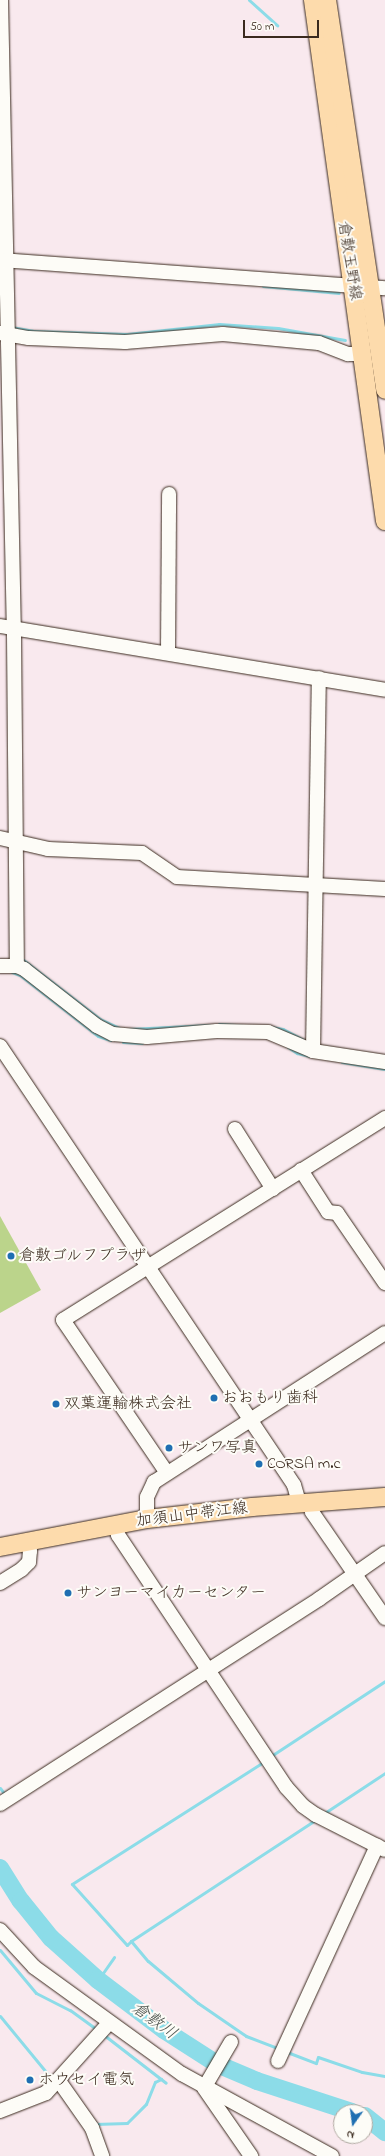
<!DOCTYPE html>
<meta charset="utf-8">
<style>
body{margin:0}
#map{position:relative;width:385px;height:2156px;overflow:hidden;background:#f9e9ee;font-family:"Indie Flower","Klee One",sans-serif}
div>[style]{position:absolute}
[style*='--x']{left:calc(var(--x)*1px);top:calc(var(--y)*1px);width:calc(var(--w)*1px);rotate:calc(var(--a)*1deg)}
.green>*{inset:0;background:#bbd48b}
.stream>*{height:3px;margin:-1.5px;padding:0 1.5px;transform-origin:1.5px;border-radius:1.5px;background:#8cdce8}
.river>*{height:18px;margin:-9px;padding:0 9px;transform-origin:9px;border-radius:9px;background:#8cdce8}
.roads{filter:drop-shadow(0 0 1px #3b2a1e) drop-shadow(0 0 1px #3b2a1e)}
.minor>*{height:14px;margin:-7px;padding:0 7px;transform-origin:7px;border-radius:7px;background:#fdfcf7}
.major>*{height:18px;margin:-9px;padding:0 9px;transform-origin:9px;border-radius:9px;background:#fddbac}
.dots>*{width:11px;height:11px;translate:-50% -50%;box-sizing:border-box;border:2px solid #fdfcf7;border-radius:50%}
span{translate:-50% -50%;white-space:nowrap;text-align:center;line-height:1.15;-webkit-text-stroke:4px #fdfcf7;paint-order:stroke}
.street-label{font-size:16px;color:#3b2a1e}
.poi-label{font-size:16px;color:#3b2a1e}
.left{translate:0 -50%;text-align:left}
.water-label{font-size:17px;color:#4f5650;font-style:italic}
.north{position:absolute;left:333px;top:2104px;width:40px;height:40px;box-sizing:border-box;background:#fdfcf7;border:1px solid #afa8a0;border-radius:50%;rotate:194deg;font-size:11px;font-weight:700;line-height:16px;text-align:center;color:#3b2a1e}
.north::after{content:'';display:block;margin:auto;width:14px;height:18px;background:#1f6fb2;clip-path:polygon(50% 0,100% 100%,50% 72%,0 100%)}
.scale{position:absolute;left:243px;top:20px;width:76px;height:18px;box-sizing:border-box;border:2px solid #3b2a1e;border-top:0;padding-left:5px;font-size:12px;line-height:14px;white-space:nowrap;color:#3b2a1e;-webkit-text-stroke:3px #fdfcf7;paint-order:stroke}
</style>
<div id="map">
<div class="green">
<div style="clip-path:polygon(0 1216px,41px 1290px,0 1313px)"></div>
</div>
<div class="stream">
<div style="--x:249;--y:0;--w:38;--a:42"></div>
<div style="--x:263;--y:286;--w:76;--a:5.3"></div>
<div style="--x:11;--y:327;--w:22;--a:10"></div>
<div style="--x:33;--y:331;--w:94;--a:1.8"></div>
<div style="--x:127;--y:334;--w:93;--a:-6.2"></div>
<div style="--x:219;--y:324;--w:59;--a:3.9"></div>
<div style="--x:278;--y:328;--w:68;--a:10.2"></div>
<div style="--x:22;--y:959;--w:98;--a:37.6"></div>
<div style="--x:100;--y:1019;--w:21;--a:25"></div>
<div style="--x:12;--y:972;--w:9;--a:21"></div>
<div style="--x:20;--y:975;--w:99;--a:38"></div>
<div style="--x:98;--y:1036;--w:13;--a:18"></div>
<div style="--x:219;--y:1024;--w:22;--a:3"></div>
<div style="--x:271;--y:1027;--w:12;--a:9"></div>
<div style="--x:283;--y:1029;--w:24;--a:28"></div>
<div style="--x:129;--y:1029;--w:80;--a:-2.9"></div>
<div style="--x:123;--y:1042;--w:19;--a:3"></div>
<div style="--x:288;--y:1047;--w:11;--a:34"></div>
<div style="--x:297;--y:1053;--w:12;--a:14"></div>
<div style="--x:342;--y:1062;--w:44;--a:9.2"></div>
<div style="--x:271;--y:1756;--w:136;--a:-33.3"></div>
<div style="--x:265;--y:1761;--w:229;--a:147.5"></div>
<div style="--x:72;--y:1884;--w:82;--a:48"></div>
<div style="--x:127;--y:1945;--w:6;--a:-45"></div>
<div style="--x:131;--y:1941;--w:26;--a:50"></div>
<div style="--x:148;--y:1961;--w:65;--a:40"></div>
<div style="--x:198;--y:2003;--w:58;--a:34.5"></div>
<div style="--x:246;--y:2036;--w:36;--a:21"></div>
<div style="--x:0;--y:1788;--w:10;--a:53"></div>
<div style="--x:323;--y:1814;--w:74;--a:-33.5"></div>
<div style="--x:131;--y:1941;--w:220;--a:-33.3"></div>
<div style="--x:0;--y:1950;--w:56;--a:50.1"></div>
<div style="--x:36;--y:1993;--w:38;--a:27"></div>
<div style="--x:70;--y:2010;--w:34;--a:36"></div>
<div style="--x:98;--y:1980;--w:28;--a:-55"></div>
<div style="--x:0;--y:2016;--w:80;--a:50.6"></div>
<div style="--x:104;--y:2035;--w:78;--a:37.7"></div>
<div style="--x:287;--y:2052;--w:31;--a:21"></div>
<div style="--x:316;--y:2063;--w:6;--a:-72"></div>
<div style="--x:318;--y:2057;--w:46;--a:18.8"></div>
<div style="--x:362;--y:2072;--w:23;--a:10"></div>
<div style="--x:95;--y:2124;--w:32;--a:-2"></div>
<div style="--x:127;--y:2123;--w:27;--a:-45"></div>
<div style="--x:146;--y:2104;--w:24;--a:-68"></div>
<div style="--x:155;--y:2082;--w:7;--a:-27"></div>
</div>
<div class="river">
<div style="--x:0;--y:1868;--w:39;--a:58"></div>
<div style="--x:21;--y:1901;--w:48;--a:51"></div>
<div style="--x:51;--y:1938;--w:63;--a:41.8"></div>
<div style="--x:98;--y:1980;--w:83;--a:37.1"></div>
<div style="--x:164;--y:2030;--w:63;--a:32.7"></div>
<div style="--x:217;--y:2064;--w:43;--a:23"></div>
<div style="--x:257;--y:2081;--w:100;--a:18.1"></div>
<div style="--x:365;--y:2116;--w:26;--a:39"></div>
</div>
<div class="roads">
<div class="minor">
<div style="--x:1;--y:0;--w:635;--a:88.83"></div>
<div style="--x:14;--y:635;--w:331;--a:89.5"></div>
<div style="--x:0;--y:260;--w:386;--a:4.2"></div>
<div style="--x:0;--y:333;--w:29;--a:10"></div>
<div style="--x:29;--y:338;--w:96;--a:2.4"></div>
<div style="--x:125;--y:342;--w:98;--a:-4.7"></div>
<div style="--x:223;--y:334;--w:96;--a:5.4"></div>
<div style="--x:319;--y:343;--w:31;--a:21"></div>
<div style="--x:348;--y:354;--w:13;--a:0"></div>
<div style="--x:0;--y:626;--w:390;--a:9.4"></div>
<div style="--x:168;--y:653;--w:159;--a:-89.6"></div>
<div style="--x:0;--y:838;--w:49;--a:12.9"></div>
<div style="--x:48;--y:849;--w:94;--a:2.4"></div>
<div style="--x:142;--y:853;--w:42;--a:34.4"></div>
<div style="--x:177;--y:877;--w:208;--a:3.3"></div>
<div style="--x:0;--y:966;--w:17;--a:0"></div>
<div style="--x:17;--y:966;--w:8;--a:23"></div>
<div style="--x:24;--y:969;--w:93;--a:38"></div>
<div style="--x:97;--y:1026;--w:18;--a:27"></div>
<div style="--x:113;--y:1034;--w:34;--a:5"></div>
<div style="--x:147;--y:1037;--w:70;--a:-4.9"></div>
<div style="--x:217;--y:1031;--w:51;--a:1.1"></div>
<div style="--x:268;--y:1032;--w:49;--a:22.9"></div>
<div style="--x:313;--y:1051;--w:73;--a:8.7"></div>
<div style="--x:0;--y:1046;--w:528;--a:56.19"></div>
<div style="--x:294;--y:1485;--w:19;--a:74"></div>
<div style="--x:313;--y:1051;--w:373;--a:-89.1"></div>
<div style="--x:235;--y:1129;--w:71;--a:57.7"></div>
<div style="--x:301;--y:1170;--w:50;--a:57.3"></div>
<div style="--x:328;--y:1212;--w:9;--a:6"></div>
<div style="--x:337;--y:1213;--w:85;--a:55.6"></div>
<div style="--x:167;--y:1473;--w:185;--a:-124.2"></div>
<div style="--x:63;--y:1320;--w:380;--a:-32.1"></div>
<div style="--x:311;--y:1502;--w:10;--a:84"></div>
<div style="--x:312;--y:1512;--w:129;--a:55.4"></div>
<div style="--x:147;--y:1519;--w:22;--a:-90"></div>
<div style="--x:147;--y:1497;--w:17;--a:-65"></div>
<div style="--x:154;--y:1482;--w:275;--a:-32.8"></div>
<div style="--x:116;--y:1525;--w:10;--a:79"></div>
<div style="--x:118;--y:1535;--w:303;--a:56.3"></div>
<div style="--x:286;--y:1787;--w:25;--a:48"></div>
<div style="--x:303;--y:1806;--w:16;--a:35"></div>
<div style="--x:316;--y:1815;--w:77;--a:26.9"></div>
<div style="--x:0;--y:1583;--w:26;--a:-32"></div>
<div style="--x:22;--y:1569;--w:10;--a:-45"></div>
<div style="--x:29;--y:1562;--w:11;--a:-85"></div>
<div style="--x:30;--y:1551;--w:11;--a:-112"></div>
<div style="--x:0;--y:1804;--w:379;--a:-32.7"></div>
<div style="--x:319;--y:1599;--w:80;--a:-34.9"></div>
<div style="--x:0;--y:1930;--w:50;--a:47.4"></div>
<div style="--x:34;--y:1967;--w:183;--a:35.9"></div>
<div style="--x:182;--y:2074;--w:171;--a:28.7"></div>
<div style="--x:231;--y:2042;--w:53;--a:120.4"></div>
<div style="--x:204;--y:2088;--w:83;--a:55.3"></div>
<div style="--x:278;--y:2061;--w:237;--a:-65.3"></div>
<div style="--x:59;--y:2081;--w:57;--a:54.9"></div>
<div style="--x:92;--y:2128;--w:30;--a:70"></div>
<div style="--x:0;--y:2111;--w:49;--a:-21.4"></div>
<div style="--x:46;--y:2093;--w:94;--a:-48"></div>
</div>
<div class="major">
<div style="--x:313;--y:0;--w:526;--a:82.13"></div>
<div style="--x:327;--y:0;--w:394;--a:81.5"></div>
<div style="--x:0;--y:1547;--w:150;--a:-10.8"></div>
<div style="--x:147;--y:1519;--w:106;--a:-6.5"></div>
<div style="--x:252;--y:1507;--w:133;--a:-4.3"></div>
</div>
</div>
<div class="dots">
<div style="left:11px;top:1256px;background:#1f6fb2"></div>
<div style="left:214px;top:1398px;background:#1f6fb2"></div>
<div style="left:56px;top:1404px;background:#1f6fb2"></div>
<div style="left:169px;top:1448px;background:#1f6fb2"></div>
<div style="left:259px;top:1464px;background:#1f6fb2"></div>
<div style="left:68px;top:1593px;background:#1f6fb2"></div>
<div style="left:30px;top:2080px;background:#1f6fb2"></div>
</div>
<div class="street-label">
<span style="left:349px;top:261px;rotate:81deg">倉敷玉野線</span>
<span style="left:192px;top:1515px;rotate:-7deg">加須山中帯江線</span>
</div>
<div class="poi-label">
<span class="left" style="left:19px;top:1256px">倉敷ゴルフプラザ</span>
<span class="left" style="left:222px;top:1398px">おおもり歯科</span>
<span class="left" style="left:64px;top:1404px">双葉運輸株式会社</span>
<span class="left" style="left:177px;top:1448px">サンワ写真</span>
<span class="left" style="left:267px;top:1464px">CORSA m.c</span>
<span class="left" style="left:76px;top:1593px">サンヨーマイカーセンター</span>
<span class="left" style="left:38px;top:2080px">ホウセイ電気</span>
</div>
<div class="water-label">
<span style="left:154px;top:2021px;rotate:36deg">倉敷川</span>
</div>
<div class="north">N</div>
<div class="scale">50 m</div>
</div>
